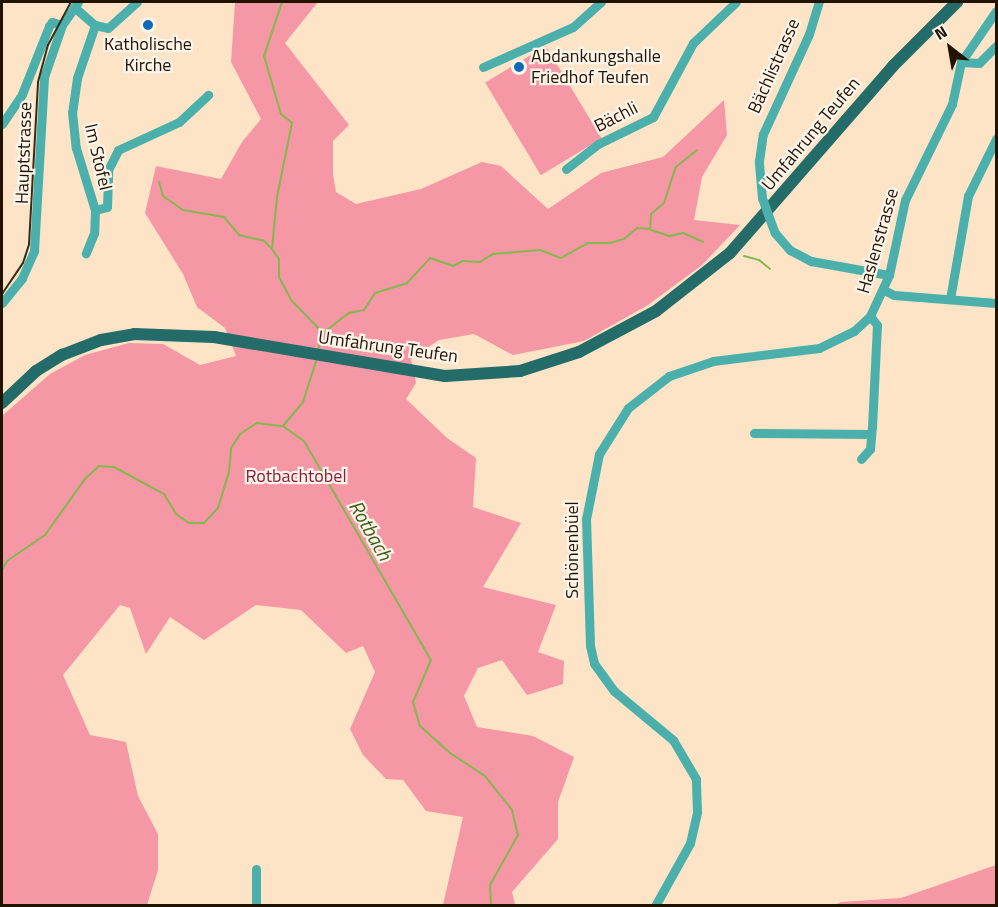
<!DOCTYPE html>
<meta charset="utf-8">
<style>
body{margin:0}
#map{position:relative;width:998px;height:907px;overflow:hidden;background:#fde4c6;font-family:"Titillium Web",sans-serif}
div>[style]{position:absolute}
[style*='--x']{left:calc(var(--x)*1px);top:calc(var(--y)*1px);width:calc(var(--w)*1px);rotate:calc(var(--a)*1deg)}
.green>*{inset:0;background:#f597a4;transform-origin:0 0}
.stream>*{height:2px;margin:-1px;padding:0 1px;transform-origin:1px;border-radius:1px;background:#84b84f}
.minor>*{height:9px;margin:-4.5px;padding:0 4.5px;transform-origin:4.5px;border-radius:4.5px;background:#4bb0ab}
.major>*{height:12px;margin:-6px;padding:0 6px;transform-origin:6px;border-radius:6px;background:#246c69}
.rail>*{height:2px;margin:-1px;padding:0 1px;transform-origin:1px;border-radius:1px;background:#392a17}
.minor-bridge>*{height:9px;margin:-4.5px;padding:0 4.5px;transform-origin:4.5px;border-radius:4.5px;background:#4bb0ab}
.dots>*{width:16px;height:16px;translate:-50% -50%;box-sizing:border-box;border:3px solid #fdf4ea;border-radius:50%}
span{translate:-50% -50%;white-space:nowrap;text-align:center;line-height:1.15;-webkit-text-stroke:4.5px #fdf4ea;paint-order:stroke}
.poi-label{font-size:18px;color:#211302}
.left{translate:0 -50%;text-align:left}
.street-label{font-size:18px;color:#211302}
.park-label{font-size:18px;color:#891f3a}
.water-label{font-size:20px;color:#3c5d15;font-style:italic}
.frame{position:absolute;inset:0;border:3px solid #211302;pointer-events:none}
.north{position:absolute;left:920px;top:18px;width:60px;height:60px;-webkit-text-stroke:4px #fdf4ea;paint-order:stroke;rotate:329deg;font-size:16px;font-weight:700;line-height:24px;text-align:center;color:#211302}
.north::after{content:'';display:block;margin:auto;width:21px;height:27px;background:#211302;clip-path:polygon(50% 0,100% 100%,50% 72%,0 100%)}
</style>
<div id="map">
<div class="green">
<div style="clip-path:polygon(235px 2px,318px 2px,285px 43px,349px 125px,333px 141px,333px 174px,336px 192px,356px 204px,421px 189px,482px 162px,501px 166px,548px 209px,601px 173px,663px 157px,724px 100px,727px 135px,702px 177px,694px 220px,740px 225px,702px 265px,648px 305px,584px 341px,513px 355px,474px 334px,439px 340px,411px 359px,416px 383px,406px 399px,447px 438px,476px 458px,473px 507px,521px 523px,483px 587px,556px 605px,538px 652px,564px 661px,563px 684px,527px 695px,502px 660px,478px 668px,464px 696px,477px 727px,533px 736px,574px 757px,558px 802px,558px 839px,512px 892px,515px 905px,443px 905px,463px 817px,426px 811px,403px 780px,386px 779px,363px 755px,350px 729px,375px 672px,363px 646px,346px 653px,301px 610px,256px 605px,204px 640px,170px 617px,146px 654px,130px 608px,120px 605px,63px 675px,90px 735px,126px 742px,138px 796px,158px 834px,158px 870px,147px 905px,2px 905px,2px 416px,50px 374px,85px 355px,129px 343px,163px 344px,200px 365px,236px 356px,225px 328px,197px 307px,183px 274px,145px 213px,156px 166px,221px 179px,242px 142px,261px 119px,231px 62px)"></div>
<div style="left:546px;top:46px;width:108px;height:71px;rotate:59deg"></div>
<div style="clip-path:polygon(996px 865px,996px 905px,835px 905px,841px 902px,901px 898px)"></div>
</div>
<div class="stream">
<div style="--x:282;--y:2;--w:57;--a:108.4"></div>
<div style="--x:264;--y:56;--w:60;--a:73.7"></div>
<div style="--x:281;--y:114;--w:14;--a:39"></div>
<div style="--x:292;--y:123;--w:76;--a:101.5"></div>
<div style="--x:277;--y:197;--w:52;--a:95.5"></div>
<div style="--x:272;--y:249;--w:12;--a:55"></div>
<div style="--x:279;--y:259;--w:18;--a:90"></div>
<div style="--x:279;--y:277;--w:26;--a:62"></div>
<div style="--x:291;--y:300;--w:46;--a:45.9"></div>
<div style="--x:323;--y:333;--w:18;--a:106"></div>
<div style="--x:159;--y:182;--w:15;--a:74"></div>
<div style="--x:163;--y:196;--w:24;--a:35"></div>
<div style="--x:183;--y:210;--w:42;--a:9.7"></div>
<div style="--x:224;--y:217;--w:23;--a:50"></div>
<div style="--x:239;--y:235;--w:26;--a:13"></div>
<div style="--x:264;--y:241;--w:11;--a:45"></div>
<div style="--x:651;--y:230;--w:20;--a:18"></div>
<div style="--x:670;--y:236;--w:13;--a:-13"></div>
<div style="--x:683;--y:233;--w:22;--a:24"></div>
<div style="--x:744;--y:256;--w:16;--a:15"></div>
<div style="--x:759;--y:260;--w:14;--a:39"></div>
<div style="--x:323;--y:333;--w:33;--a:-38"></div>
<div style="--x:349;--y:313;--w:15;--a:-11"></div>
<div style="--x:364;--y:310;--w:20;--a:-57"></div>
<div style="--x:375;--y:293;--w:34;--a:-17"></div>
<div style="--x:407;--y:283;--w:34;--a:-47"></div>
<div style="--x:430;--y:258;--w:24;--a:19"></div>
<div style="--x:453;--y:266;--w:11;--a:-27"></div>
<div style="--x:463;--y:261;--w:17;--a:3"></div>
<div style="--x:480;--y:262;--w:15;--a:-32"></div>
<div style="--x:493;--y:254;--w:47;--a:-4.9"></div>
<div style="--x:540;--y:250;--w:22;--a:21"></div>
<div style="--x:561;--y:258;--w:31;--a:-29"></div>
<div style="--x:588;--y:243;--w:22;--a:0"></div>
<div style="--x:610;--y:243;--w:15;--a:-16"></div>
<div style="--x:624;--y:239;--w:17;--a:-40"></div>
<div style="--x:637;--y:228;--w:13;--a:4"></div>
<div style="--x:650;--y:229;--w:15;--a:-86"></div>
<div style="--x:651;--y:214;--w:17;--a:-40"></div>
<div style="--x:664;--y:203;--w:38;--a:-72"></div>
<div style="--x:676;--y:167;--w:27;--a:-39"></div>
<div style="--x:283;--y:426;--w:31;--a:-50"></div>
<div style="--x:303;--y:402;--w:46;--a:-72.3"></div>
<div style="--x:2;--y:570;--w:10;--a:-61"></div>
<div style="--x:7;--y:561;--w:46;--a:-34.4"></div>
<div style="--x:45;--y:535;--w:69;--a:-54.5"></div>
<div style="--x:85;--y:479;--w:19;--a:-43"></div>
<div style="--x:99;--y:466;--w:15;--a:4"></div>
<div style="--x:114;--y:467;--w:57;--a:28.4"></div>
<div style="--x:164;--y:494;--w:23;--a:59"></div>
<div style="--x:176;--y:514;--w:16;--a:35"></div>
<div style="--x:189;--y:523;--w:15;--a:0"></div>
<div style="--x:204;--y:523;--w:21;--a:-47"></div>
<div style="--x:218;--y:508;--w:38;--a:-73"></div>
<div style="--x:229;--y:472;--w:24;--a:-85"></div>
<div style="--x:231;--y:448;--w:17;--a:-57"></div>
<div style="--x:240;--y:434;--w:20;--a:-33"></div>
<div style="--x:257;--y:423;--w:26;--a:7"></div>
<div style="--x:283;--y:426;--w:26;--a:36"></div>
<div style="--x:304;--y:441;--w:253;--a:59.9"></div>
<div style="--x:431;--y:660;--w:46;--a:113.2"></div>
<div style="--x:413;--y:702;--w:25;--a:74"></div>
<div style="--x:420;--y:726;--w:40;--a:42"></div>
<div style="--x:450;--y:753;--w:42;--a:33.3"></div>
<div style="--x:485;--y:776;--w:43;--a:51.5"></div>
<div style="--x:512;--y:810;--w:26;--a:77"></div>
<div style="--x:518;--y:835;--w:57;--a:119.2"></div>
<div style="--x:490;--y:885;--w:21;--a:87"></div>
</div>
<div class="minor">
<div style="--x:74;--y:7;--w:28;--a:41"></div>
<div style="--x:95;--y:25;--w:56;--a:108.8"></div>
<div style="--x:77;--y:78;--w:34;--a:98"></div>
<div style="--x:72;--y:112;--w:36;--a:84"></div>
<div style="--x:76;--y:148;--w:65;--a:73"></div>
<div style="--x:95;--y:210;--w:23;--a:92"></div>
<div style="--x:94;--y:233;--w:22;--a:112"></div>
<div style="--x:95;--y:25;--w:13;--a:13"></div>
<div style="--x:108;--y:28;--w:39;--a:-42"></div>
<div style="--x:961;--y:62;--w:18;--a:3"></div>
<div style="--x:979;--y:63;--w:24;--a:-45"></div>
<div style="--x:483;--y:67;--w:98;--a:-24"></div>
<div style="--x:573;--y:27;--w:38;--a:-42"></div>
<div style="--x:2;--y:124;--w:36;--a:-56"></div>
<div style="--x:22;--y:94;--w:73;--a:-68.3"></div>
<div style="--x:49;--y:26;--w:5;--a:-53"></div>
<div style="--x:52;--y:22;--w:10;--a:17"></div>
<div style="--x:566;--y:169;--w:41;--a:-38"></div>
<div style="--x:598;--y:144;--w:61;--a:-26.1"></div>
<div style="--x:653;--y:117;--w:84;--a:-61.6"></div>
<div style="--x:693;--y:43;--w:59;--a:-43.6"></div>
<div style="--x:762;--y:198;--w:37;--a:-95"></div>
<div style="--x:759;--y:161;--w:27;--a:-82"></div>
<div style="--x:763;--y:134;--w:110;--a:-65.3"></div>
<div style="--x:809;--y:34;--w:34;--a:-73"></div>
<div style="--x:95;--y:210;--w:12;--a:-14"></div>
<div style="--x:107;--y:207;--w:37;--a:-88"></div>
<div style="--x:108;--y:170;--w:22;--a:-63"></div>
<div style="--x:118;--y:150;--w:67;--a:-24.7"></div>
<div style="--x:179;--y:122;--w:40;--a:-43"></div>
<div style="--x:775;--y:233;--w:23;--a:49"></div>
<div style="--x:790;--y:250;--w:24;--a:28"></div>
<div style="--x:811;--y:261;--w:79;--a:10.2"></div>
<div style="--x:884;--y:290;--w:11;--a:27"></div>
<div style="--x:894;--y:295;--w:102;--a:4.5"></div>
<div style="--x:950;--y:299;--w:105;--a:-80.1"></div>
<div style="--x:968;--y:196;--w:64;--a:-63.8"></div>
<div style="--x:2;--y:303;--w:32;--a:-51"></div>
<div style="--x:22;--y:278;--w:30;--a:-66"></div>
<div style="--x:34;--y:251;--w:174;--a:-86.7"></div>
<div style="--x:44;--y:77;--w:55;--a:-70.9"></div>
<div style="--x:62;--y:25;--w:28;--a:-55"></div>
<div style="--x:754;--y:433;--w:117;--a:0.5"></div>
<div style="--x:861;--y:459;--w:13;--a:-48"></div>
<div style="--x:870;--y:449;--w:22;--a:-85"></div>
<div style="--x:872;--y:427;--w:102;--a:-87.2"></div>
<div style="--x:877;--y:325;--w:11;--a:-128"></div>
<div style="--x:256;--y:906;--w:37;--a:-90"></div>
<div style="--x:655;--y:906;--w:72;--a:-60.9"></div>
<div style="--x:690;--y:843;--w:32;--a:-77"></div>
<div style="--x:697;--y:812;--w:33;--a:-92"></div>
<div style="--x:696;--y:779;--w:45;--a:-120.5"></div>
<div style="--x:673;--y:740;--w:77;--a:-140.3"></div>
<div style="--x:614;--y:691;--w:34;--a:-126"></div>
<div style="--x:594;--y:663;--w:18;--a:-103"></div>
<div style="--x:590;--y:645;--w:126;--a:-91.8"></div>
<div style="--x:586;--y:519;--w:66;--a:-78.7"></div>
<div style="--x:599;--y:454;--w:54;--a:-57.8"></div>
<div style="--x:628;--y:408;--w:52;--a:-38"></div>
<div style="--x:669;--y:376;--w:46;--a:-18.8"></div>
<div style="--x:713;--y:361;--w:107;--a:-7"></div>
<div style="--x:819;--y:348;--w:39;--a:-26"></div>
<div style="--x:854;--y:331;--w:22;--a:-43"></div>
<div style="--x:870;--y:316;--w:45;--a:-65.1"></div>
<div style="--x:889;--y:275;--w:77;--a:-78"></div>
<div style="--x:905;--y:200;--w:107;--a:-63.9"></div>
<div style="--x:952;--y:104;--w:43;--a:-77.9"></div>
<div style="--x:961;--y:62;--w:62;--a:-55.5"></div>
</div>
<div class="major">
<div style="--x:2;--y:403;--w:47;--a:-43.3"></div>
<div style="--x:36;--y:371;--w:31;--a:-32"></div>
<div style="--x:62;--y:355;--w:42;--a:-21"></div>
<div style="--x:101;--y:340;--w:34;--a:-10"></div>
<div style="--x:134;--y:334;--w:80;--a:2.1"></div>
<div style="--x:214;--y:337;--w:234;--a:9.6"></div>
<div style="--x:445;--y:376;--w:75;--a:-3.8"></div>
<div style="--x:520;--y:371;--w:62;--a:-17.9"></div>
<div style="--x:579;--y:352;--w:87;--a:-28"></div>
<div style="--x:656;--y:311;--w:94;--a:-38.1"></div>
<div style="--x:730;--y:253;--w:248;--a:-48.9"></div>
<div style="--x:893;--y:66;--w:91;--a:-45"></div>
</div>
<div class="rail">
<div style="--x:2;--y:294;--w:37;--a:-56"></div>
<div style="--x:23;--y:263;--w:20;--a:-72"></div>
<div style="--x:29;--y:244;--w:162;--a:-86.8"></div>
<div style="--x:38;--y:82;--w:38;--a:-75"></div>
<div style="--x:48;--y:45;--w:49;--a:-61.9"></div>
</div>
<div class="minor-bridge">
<div style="--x:762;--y:198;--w:37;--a:70"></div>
</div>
<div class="dots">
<div style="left:148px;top:25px;background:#106ab7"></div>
<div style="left:519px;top:67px;background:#106ab7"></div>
</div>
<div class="poi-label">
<span style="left:148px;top:55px">Katholische<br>Kirche</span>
<span class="left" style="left:531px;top:67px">Abdankungshalle<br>Friedhof Teufen</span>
</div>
<div class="street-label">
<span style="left:774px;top:66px;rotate:-66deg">Bächlistrasse</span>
<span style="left:616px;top:117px;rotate:-27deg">Bächli</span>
<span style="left:811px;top:134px;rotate:-50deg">Umfahrung Teufen</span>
<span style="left:24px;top:153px;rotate:-88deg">Hauptstrasse</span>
<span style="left:98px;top:157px;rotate:77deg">Im Stofel</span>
<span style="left:878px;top:241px;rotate:-74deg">Haslenstrasse</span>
<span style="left:388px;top:347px;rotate:8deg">Umfahrung Teufen</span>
<span style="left:572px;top:550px;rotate:-90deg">Schönenbüel</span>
</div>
<div class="park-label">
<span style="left:296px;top:476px">Rotbachtobel</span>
</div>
<div class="water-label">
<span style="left:371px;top:530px;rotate:60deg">Rotbach</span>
</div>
<div class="frame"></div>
<div class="north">N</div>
</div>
